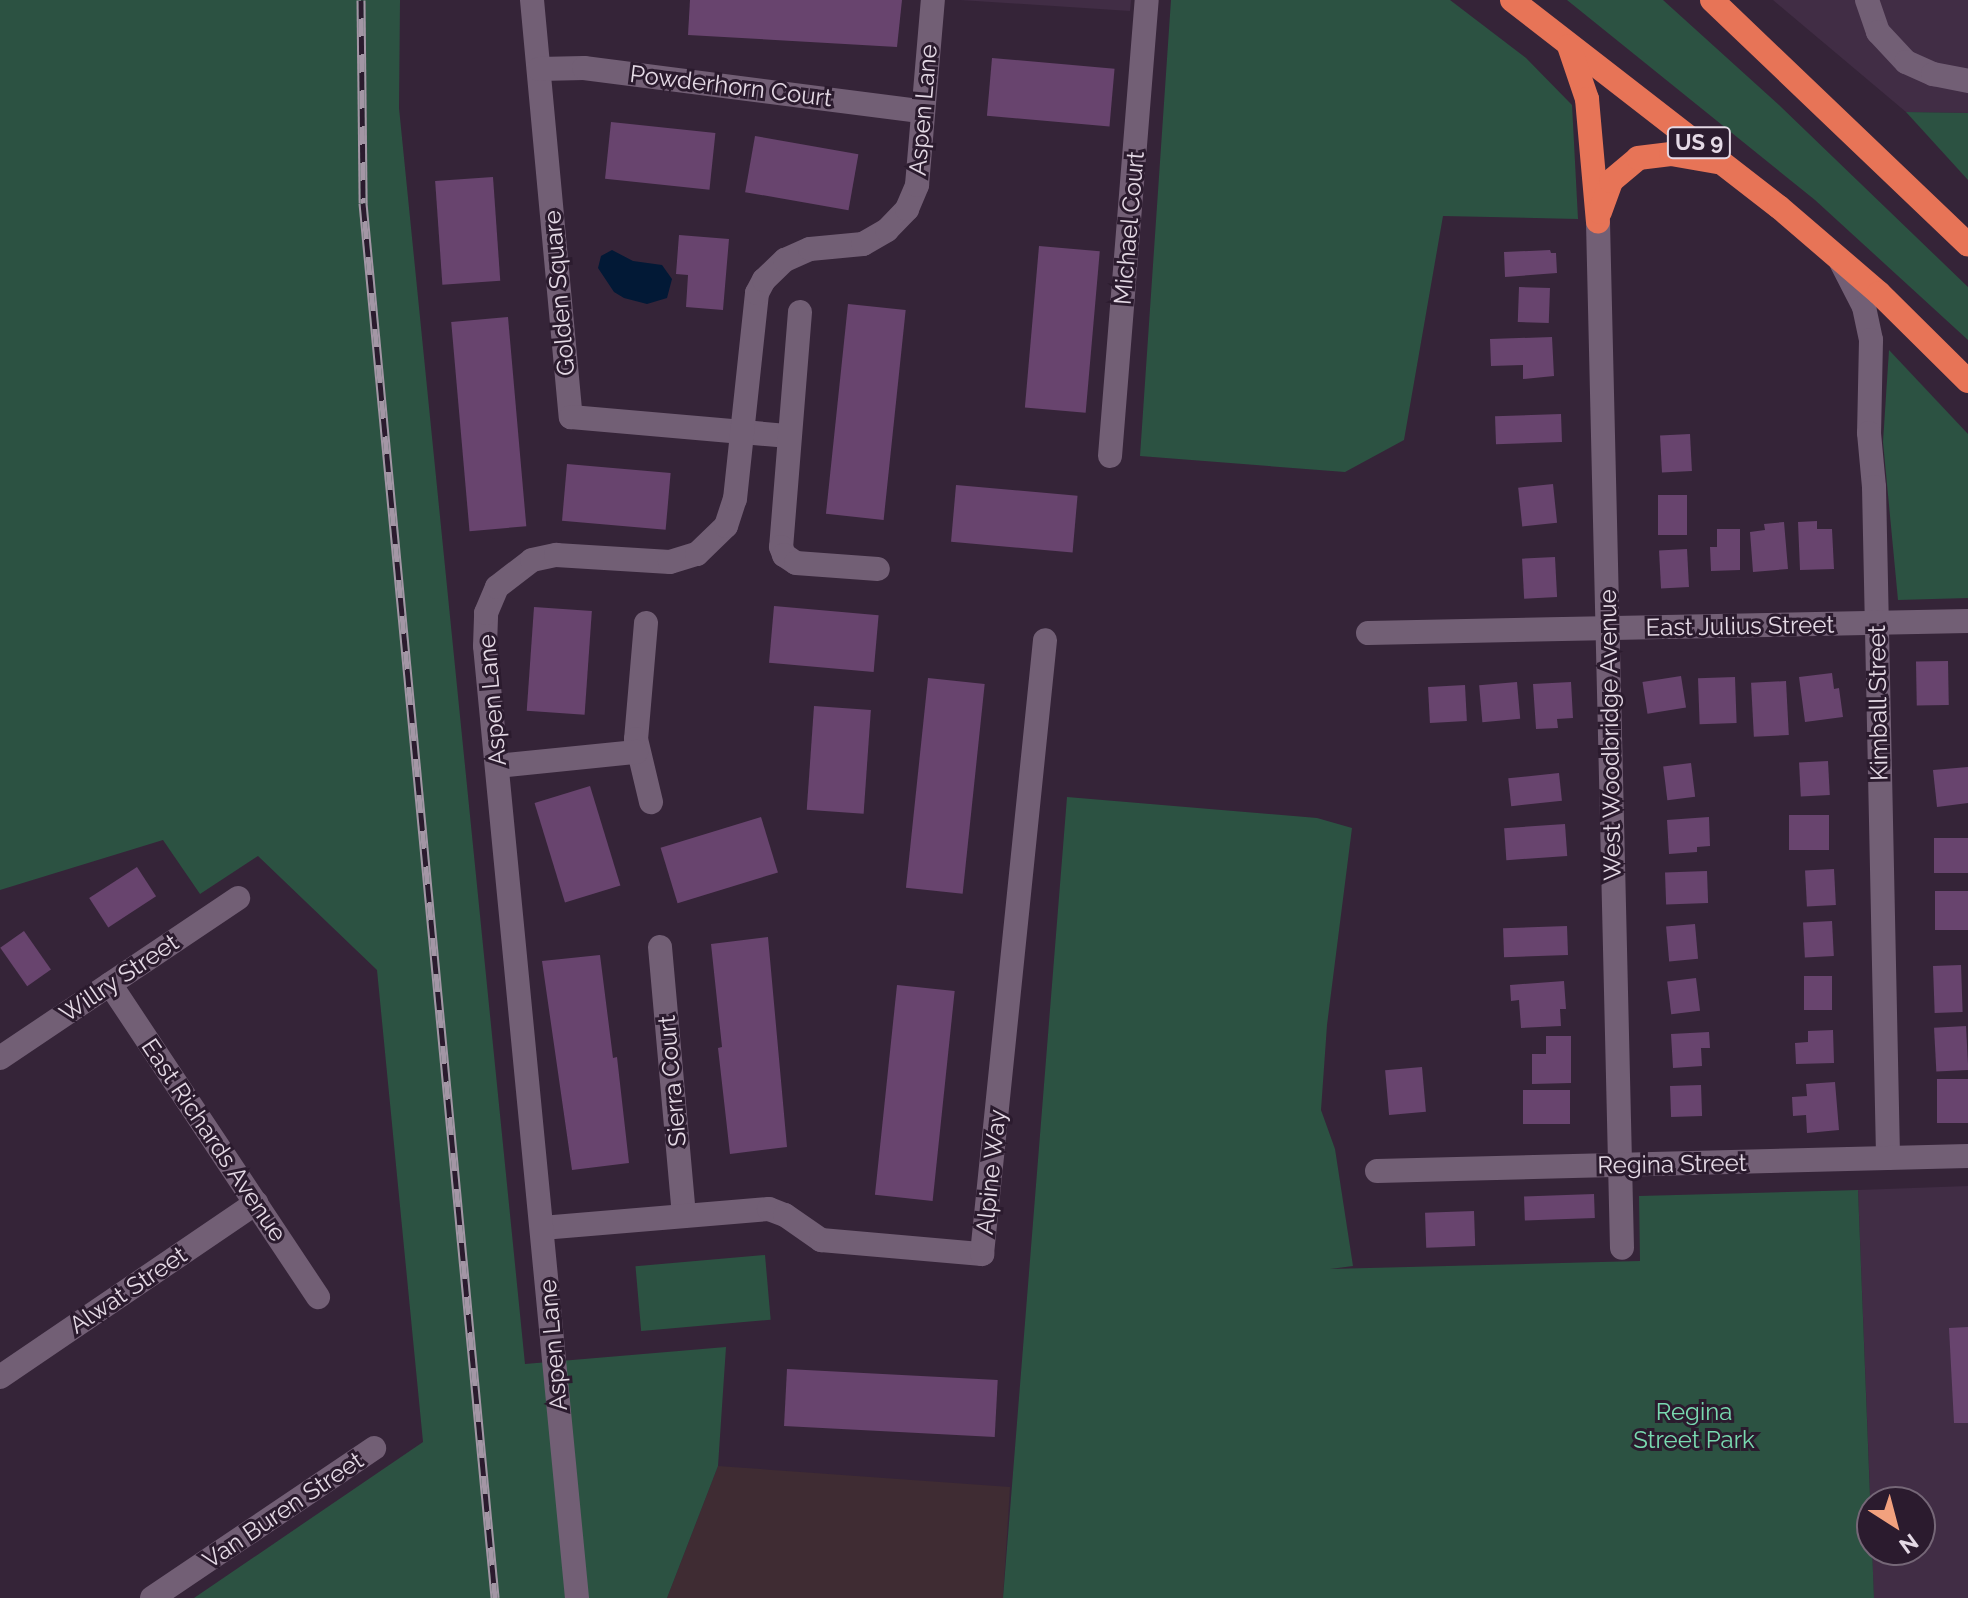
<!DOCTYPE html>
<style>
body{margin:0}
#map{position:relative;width:1968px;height:1598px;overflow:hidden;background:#352438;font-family:Raleway,sans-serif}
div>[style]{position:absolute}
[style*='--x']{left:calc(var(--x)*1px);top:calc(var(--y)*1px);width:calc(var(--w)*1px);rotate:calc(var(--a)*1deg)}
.built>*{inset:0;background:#412d45}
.industrial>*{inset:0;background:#3f2c33}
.green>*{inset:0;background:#2c5242;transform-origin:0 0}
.water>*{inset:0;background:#021936}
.building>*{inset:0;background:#68446e;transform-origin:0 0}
.street>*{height:24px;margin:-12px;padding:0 12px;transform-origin:12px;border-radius:12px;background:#725f75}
.secondary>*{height:24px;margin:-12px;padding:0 12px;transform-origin:12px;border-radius:12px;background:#725f75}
.highway>*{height:24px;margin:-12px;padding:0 12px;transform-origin:12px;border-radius:12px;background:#e77457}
.rail>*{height:9px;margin-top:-4.5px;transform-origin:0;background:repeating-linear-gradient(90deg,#2b1b2e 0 18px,#a396a5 0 36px);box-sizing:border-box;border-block:2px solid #a396a5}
span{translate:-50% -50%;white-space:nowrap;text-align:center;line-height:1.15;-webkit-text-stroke:6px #2b1b2e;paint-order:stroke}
.shield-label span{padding:2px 6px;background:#2b1b2e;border:2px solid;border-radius:6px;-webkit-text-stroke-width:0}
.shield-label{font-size:22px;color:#e4d9e5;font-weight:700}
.street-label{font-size:24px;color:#e4d9e5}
.park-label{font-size:24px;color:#79dab0}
.north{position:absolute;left:1856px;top:1486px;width:80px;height:80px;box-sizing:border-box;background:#2b1b2e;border:2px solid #756777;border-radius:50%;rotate:144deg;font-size:22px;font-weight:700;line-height:32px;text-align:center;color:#e4d9e5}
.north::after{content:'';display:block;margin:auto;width:28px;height:36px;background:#f2a17e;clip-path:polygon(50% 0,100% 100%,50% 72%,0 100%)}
</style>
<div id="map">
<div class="built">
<div style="clip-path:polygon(960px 0,1131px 0,1130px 11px)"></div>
<div style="clip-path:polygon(1773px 0,1968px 0,1968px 113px,1906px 112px)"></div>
<div style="clip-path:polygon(1968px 1186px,1968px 1598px,1874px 1598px,1872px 1550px,1920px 1550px,1920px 1502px,1872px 1502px,1872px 1542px,1858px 1190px)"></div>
</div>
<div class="industrial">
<div style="clip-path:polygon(718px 1466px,1010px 1487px,1003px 1598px,667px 1598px)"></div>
</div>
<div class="green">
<div style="clip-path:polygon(0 0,400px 0,399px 108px,525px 1364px,726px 1347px,718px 1466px,667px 1598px,194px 1598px,423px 1442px,377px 970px,258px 856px,200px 894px,163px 840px,0 890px)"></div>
<div style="clip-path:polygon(1171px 0,1450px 0,1526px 58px,1572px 105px,1578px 219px,1443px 216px,1404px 440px,1345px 472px,1140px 456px)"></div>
<div style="clip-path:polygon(1567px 0,1663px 0,1779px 105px,1968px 287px,1968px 340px,1815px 200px)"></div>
<div style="clip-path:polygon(1906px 112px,1968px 113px,1968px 180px)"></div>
<div style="clip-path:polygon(1889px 350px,1968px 434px,1968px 598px,1898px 600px,1883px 442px)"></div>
<div style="clip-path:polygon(1067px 797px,1317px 818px,1352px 828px,1327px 1025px,1321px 1110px,1335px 1149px,1353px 1266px,1330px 1269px,1640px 1261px,1639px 1196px,1858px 1190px,1874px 1598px,1003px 1598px)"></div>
<div style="left:765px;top:1255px;width:65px;height:130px;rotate:85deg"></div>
</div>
<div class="water">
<div style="clip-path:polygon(612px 250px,633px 261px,662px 265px,672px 279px,667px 298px,647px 304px,624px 298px,614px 292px,598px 268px,601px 256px)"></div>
</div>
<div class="building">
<div style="clip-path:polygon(690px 0,902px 0,897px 47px,688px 35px)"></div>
<div style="left:992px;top:58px;width:123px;height:58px;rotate:5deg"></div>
<div style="left:611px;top:122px;width:105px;height:57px;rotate:6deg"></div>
<div style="left:755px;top:136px;width:105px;height:57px;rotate:10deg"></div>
<div style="left:493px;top:177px;width:104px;height:58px;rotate:86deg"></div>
<div style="clip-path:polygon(679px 235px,729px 239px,723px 310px,686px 307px,688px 275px,676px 274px)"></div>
<div style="left:1039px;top:246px;width:61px;height:162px;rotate:5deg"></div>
<div style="clip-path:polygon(1550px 250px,1551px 253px,1556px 253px,1557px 273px,1505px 277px,1504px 252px)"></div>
<div style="left:1519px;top:287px;width:31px;height:35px;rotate:2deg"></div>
<div style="left:848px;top:304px;width:58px;height:211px;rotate:6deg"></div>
<div style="left:508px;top:317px;width:210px;height:57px;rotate:85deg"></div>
<div style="clip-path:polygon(1552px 337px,1554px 376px,1523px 379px,1523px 365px,1491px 366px,1490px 339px)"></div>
<div style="left:1561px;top:414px;width:28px;height:66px;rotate:88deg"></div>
<div style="left:1690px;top:434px;width:37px;height:30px;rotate:87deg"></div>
<div style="left:567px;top:464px;width:104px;height:57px;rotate:5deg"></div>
<div style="left:1553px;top:484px;width:39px;height:35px;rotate:84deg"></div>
<div style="left:956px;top:485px;width:122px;height:57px;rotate:5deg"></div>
<div style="left:1658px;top:495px;width:29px;height:40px"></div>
<div style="clip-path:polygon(1817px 521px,1817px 529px,1832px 529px,1834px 569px,1800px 570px,1798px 522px)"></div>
<div style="clip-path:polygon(1784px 522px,1788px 569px,1753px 572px,1750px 532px,1765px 530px,1764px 524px)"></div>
<div style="clip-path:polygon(1717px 529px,1740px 529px,1740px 570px,1711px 571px,1710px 547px,1717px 547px)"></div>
<div style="left:1687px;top:549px;width:38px;height:28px;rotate:87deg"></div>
<div style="left:1555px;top:557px;width:40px;height:33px;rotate:87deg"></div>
<div style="left:774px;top:606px;width:105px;height:57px;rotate:5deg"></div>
<div style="left:534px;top:607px;width:58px;height:104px;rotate:4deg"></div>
<div style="left:1948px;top:661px;width:44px;height:32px;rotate:89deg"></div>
<div style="clip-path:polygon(1832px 673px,1834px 689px,1839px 688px,1843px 717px,1805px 722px,1799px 677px)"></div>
<div style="left:1681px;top:676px;width:32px;height:39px;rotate:81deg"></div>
<div style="left:1735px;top:677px;width:46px;height:37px;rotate:88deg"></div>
<div style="left:928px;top:678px;width:57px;height:211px;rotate:6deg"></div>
<div style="left:1786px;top:681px;width:54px;height:35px;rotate:87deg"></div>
<div style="left:1517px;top:682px;width:37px;height:38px;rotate:85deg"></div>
<div style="clip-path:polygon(1571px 682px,1573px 718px,1557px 719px,1558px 728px,1536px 729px,1533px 684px)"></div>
<div style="left:1465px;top:685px;width:36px;height:37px;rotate:87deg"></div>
<div style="left:814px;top:706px;width:57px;height:104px;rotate:4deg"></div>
<div style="left:1828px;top:761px;width:34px;height:29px;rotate:87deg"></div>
<div style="left:1691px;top:763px;width:34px;height:28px;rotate:83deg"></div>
<div style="clip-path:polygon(1968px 767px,1968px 803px,1937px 807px,1933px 770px)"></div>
<div style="left:1559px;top:773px;width:28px;height:51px;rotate:84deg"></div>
<div style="left:590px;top:786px;width:104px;height:58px;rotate:73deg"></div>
<div style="left:1829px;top:815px;width:35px;height:40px;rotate:90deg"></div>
<div style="left:761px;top:817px;width:58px;height:105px;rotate:73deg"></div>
<div style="clip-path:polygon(1709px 817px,1710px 846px,1697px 847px,1697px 852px,1669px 854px,1667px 820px)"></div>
<div style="left:1565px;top:824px;width:32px;height:61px;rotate:86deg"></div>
<div style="left:1968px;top:838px;width:35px;height:34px;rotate:90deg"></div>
<div style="left:137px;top:867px;width:35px;height:57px;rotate:57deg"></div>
<div style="left:1834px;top:869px;width:36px;height:29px;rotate:87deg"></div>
<div style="left:1707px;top:871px;width:32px;height:42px;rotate:88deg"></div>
<div style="left:1968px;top:891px;width:39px;height:33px;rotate:90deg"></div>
<div style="left:1832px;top:921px;width:35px;height:29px;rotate:87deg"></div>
<div style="left:1695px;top:924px;width:35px;height:29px;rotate:85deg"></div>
<div style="left:1567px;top:926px;width:29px;height:64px;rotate:88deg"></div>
<div style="left:24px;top:931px;width:47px;height:29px;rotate:55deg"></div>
<div style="clip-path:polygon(768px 937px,787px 1147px,730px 1154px,718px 1048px,722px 1047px,711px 944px)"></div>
<div style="clip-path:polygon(600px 955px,613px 1058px,617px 1057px,629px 1163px,572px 1170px,542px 961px)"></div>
<div style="left:1961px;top:965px;width:47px;height:28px;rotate:88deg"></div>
<div style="left:1804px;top:976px;width:28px;height:34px"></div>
<div style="left:1696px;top:978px;width:33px;height:29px;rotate:83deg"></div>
<div style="clip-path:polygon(1564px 981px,1566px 1009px,1560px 1009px,1561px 1026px,1521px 1028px,1519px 1000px,1511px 1001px,1510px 985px)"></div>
<div style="left:897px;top:985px;width:58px;height:211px;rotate:6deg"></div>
<div style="left:1966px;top:1026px;width:44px;height:32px;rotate:87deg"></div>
<div style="clip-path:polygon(1833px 1030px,1834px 1063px,1796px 1064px,1795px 1043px,1808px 1042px,1808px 1031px)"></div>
<div style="clip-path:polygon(1709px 1032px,1710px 1048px,1701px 1048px,1702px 1066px,1673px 1068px,1671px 1034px)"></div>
<div style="clip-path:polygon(1546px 1036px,1571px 1036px,1571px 1083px,1532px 1084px,1532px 1054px,1546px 1054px)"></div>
<div style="left:1422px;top:1067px;width:45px;height:37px;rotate:85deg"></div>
<div style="left:1937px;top:1079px;width:31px;height:44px"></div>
<div style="clip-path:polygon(1835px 1082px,1839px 1130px,1807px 1133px,1806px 1115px,1793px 1116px,1792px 1097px,1807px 1096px,1806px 1084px)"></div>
<div style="left:1701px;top:1085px;width:31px;height:31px;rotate:88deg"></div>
<div style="left:1523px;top:1090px;width:47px;height:34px"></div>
<div style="left:1594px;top:1194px;width:24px;height:70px;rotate:88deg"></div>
<div style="left:1474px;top:1211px;width:35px;height:49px;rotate:88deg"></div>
<div style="clip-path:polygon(1968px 1327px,1968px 1423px,1954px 1423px,1949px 1328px)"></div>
<div style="left:787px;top:1369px;width:211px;height:57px;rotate:3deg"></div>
</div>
<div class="street">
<div style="--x:532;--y:0;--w:419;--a:84.7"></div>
<div style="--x:571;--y:417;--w:219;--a:5"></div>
<div style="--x:539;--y:69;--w:45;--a:-1.3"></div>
<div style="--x:584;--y:68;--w:341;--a:7.3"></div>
<div style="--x:1598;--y:222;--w:1026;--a:88.66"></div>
<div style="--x:1841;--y:262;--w:51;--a:62.9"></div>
<div style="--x:1864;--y:307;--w:34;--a:78"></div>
<div style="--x:1871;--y:340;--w:93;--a:91.2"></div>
<div style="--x:1869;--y:433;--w:54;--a:84.7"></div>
<div style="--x:1874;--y:487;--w:671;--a:88.8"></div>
<div style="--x:800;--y:312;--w:236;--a:94.6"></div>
<div style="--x:781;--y:547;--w:9;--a:69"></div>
<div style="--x:784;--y:555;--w:14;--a:34"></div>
<div style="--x:796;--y:563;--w:82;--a:4.2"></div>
<div style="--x:1110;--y:456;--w:457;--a:-85.4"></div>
<div style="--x:646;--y:623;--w:116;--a:94.9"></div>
<div style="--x:636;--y:739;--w:65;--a:76.6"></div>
<div style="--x:1368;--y:633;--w:600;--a:-1.15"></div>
<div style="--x:497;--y:766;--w:140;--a:-5.8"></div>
<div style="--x:660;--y:947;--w:270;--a:84.9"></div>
<div style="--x:110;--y:984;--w:376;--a:56.4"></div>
<div style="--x:0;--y:1058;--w:287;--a:-33.9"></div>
<div style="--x:1377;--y:1171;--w:591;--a:-1.45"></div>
<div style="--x:542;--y:1228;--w:228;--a:-4.8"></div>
<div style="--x:769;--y:1209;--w:17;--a:21"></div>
<div style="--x:785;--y:1215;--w:44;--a:34.8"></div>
<div style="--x:821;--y:1240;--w:162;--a:5"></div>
<div style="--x:982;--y:1254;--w:617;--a:-84.14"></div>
<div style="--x:0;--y:1377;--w:310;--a:-34.2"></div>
<div style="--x:152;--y:1598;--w:268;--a:-34"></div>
<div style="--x:577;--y:1598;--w:956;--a:-95.52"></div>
<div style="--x:485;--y:646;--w:33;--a:-88"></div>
<div style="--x:486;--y:613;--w:28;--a:-67"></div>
<div style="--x:497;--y:587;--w:44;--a:-37.6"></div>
<div style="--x:532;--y:560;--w:25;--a:-12"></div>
<div style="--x:556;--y:555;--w:114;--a:3.5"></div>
<div style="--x:670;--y:562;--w:28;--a:-17"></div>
<div style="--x:697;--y:554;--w:40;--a:-44"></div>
<div style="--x:726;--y:526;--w:28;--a:-72"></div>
<div style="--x:735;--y:499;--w:207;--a:-83.9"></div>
<div style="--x:757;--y:293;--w:15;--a:-62"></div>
<div style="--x:764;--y:280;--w:29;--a:-44"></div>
<div style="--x:785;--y:260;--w:27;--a:-24"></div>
<div style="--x:810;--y:249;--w:53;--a:-5.4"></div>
<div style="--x:863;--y:244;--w:28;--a:-30"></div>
<div style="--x:887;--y:230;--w:29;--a:-46"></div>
<div style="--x:907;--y:209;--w:26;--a:-67"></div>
<div style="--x:917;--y:185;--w:186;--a:-85.1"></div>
</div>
<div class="secondary">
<div style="--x:1867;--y:0;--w:34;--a:71"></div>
<div style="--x:1878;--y:32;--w:41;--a:47"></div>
<div style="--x:1906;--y:62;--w:30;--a:24"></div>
<div style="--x:1933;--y:74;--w:36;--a:11"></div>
</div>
<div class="highway">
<div style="--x:1512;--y:0;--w:338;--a:37.8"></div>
<div style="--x:1779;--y:207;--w:132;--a:40.7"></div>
<div style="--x:1879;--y:293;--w:125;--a:44.7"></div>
<div style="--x:1712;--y:0;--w:354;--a:43.7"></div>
<div style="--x:1569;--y:46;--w:56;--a:71.2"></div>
<div style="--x:1587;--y:99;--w:123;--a:84.9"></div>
<div style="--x:1600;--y:212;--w:33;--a:-70"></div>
<div style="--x:1611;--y:181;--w:35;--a:-40"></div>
<div style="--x:1638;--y:158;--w:33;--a:-7"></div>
<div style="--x:1671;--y:154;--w:48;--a:9.7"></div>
</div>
<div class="rail">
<div style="--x:361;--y:0;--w:203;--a:89.4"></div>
<div style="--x:363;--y:203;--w:1401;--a:84.59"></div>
</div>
<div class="shield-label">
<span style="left:1699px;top:143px">US 9</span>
</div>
<div class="street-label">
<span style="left:731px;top:86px;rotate:7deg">Powderhorn Court</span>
<span style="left:923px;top:110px;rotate:-85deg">Aspen Lane</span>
<span style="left:1129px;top:228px;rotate:-85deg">Michael Court</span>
<span style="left:559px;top:293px;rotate:-95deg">Golden Square</span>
<span style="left:1740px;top:626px;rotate:-1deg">East Julius Street</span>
<span style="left:492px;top:700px;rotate:-95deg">Aspen Lane</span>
<span style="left:1878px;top:703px;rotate:-91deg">Kimball Street</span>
<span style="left:1610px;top:735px;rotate:-91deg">West Woodbridge Avenue</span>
<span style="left:119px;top:978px;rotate:-34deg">Willry Street</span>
<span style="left:672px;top:1081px;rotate:-95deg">Sierra Court</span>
<span style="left:214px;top:1140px;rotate:56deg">East Richards Avenue</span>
<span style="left:1672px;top:1164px;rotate:-1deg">Regina Street</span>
<span style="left:991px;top:1172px;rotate:-84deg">Alpine Way</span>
<span style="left:128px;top:1290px;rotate:-34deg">Alwat Street</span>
<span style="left:553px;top:1345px;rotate:-95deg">Aspen Lane</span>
<span style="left:283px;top:1510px;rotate:-34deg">Van Buren Street</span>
</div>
<div class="park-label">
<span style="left:1694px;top:1426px">Regina<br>Street Park</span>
</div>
<div class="north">N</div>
</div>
